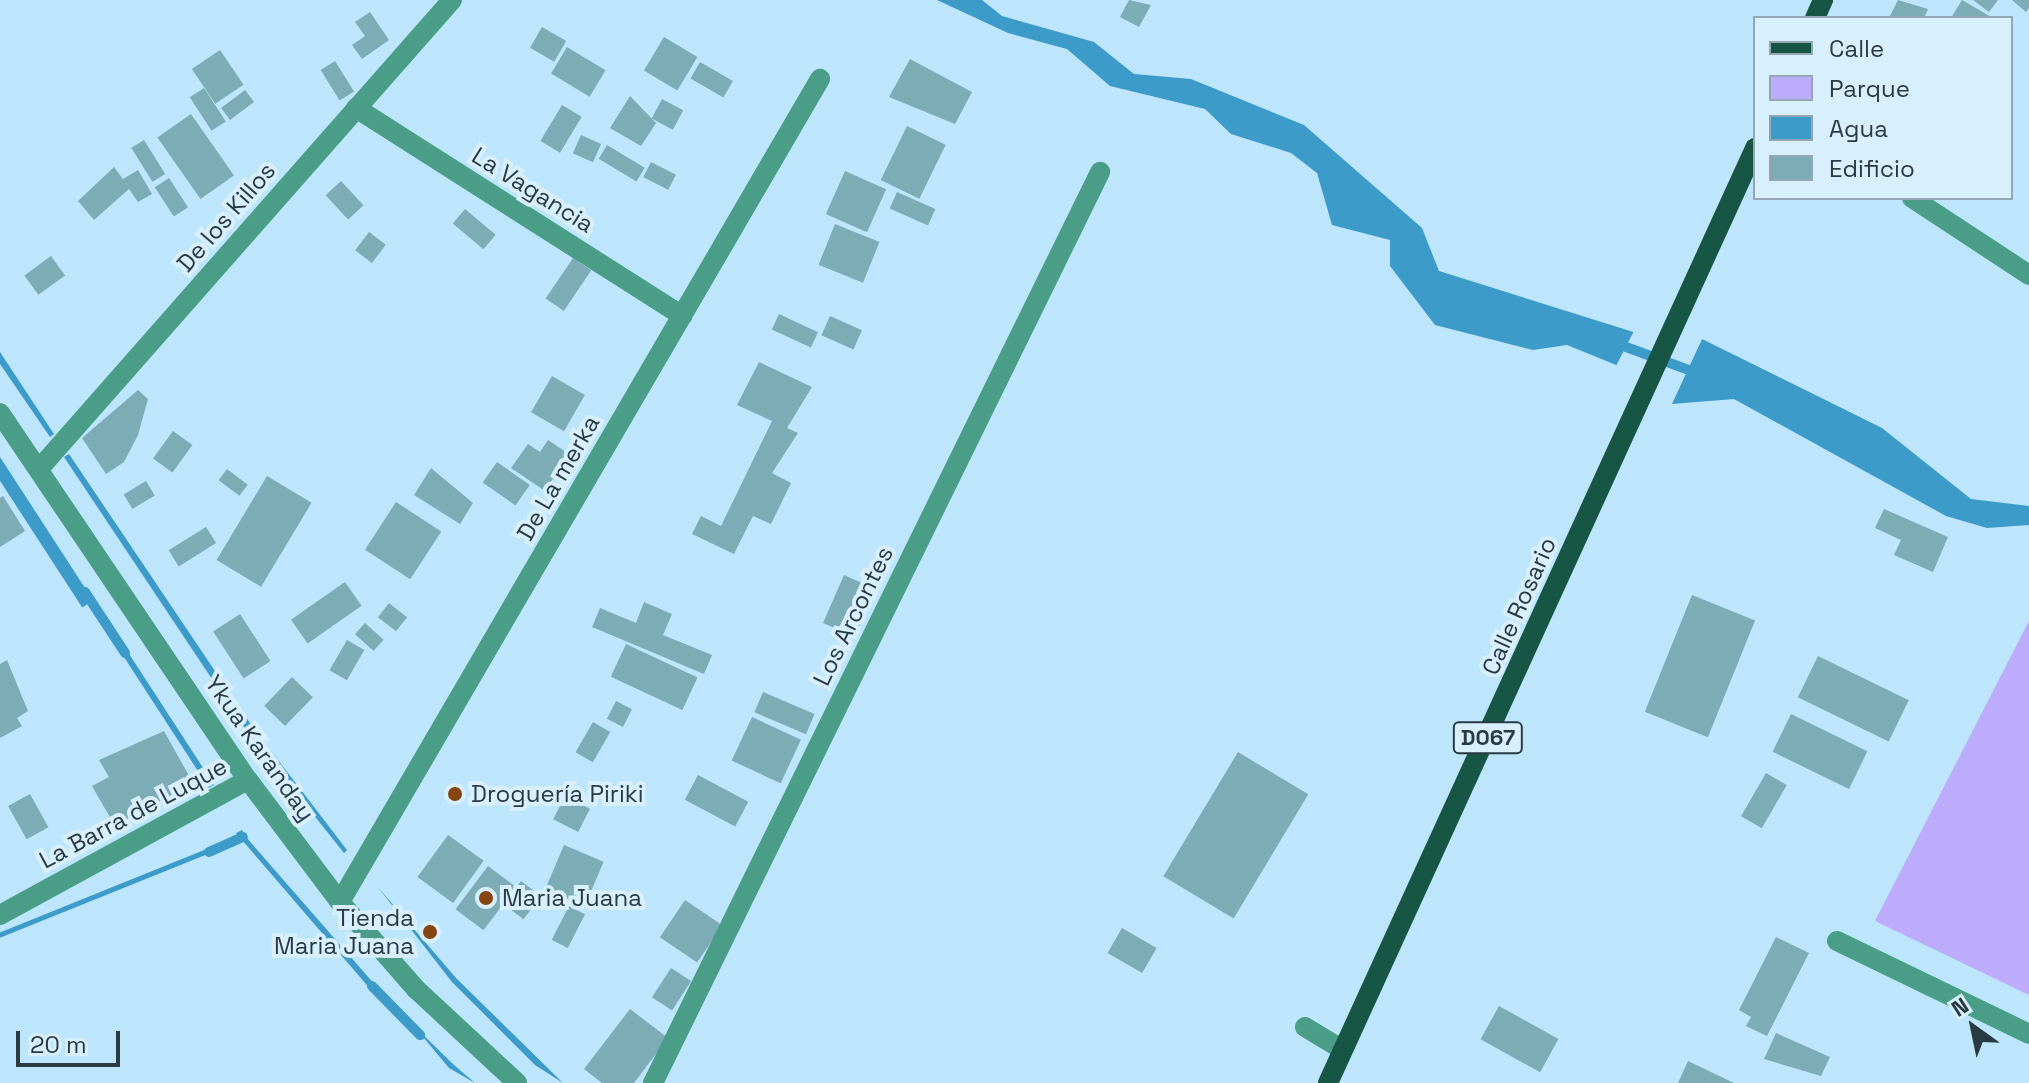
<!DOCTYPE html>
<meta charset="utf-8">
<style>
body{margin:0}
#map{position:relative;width:2029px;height:1083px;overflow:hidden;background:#bde5fc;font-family:"Space Grotesk",sans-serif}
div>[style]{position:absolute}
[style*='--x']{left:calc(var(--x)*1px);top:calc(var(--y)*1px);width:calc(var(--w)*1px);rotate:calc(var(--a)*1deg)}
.green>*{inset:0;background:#bcacfb}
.water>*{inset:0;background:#3d9bc9;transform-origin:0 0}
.pier>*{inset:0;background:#bde5fc}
.stream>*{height:10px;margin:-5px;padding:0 5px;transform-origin:5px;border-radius:5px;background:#3d9bc9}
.building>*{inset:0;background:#7dacb7;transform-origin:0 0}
.minor>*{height:20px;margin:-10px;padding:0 10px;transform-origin:10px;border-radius:10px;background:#4a9d86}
.major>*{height:20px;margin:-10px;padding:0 10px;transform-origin:10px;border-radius:10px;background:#175545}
.dots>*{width:22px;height:22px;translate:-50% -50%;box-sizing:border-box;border:4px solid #d8f0fe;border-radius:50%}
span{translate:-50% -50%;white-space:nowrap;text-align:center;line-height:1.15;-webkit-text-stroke:8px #d8f0fe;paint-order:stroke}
.shield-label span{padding:2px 6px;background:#d8f0fe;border:2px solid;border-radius:6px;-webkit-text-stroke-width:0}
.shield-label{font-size:22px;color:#2a3a43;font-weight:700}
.street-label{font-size:24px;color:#2a3a43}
.poi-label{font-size:24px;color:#2a3a43}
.left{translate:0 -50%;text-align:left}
.right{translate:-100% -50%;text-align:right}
.legend{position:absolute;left:1753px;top:16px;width:260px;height:184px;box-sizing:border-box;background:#d8f0fe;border:2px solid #92a7b3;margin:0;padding:10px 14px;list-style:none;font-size:24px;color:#2a3a43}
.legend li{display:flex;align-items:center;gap:16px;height:40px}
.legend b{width:40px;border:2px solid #92a7b3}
.north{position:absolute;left:1933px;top:987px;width:80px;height:80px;-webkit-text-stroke:6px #d8f0fe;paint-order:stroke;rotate:327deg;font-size:22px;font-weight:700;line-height:32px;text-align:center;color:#2a3a43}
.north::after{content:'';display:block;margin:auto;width:28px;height:36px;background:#2a3a43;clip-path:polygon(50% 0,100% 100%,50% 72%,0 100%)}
.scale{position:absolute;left:16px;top:1031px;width:104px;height:36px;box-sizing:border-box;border:4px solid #2a3a43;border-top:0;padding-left:10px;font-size:24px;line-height:28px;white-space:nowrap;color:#2a3a43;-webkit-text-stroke:6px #d8f0fe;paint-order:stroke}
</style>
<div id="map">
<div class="green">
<div style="clip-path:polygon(2029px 621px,2029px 995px,1875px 921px)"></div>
</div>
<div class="water">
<div style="clip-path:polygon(937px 0,982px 0,1002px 16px,1094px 42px,1134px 74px,1191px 79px,1304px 125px,1422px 228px,1439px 271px,1643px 335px,1626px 369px,1567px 345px,1533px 350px,1435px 325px,1390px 266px,1390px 240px,1332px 225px,1317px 173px,1291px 153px,1231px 134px,1205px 109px,1110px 86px,1067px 49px,1008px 33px)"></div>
<div style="clip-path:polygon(1702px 339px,1882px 428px,1971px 499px,2029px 506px,2029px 525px,1987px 528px,1946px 516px,1734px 399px,1672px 404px)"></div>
<div style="clip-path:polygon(0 352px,54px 434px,50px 437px,0 364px)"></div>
<div style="clip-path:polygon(69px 454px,252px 726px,347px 850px,344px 853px,246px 730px,64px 457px)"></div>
<div style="left:0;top:457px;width:171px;height:13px;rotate:57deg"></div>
<div style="left:122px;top:643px;width:169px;height:6px;rotate:57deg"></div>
<div style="clip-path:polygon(242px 830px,246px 837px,383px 994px,378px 998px,242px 840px,236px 833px)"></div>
<div style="left:219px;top:844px;width:5px;height:245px;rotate:68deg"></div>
<div style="clip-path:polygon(377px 886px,456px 978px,563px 1083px,535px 1065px,452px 982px)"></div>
<div style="clip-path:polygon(413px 1025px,454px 1065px,475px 1083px,449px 1068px)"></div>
</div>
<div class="pier">
<div style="clip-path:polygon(1636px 327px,1647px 337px,1626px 372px,1615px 368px)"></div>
<div style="clip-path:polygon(1704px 335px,1669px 406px,1698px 337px)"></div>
</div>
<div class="stream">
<div style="--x:1626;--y:347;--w:76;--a:20.1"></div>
<div style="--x:85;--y:592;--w:73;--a:56.7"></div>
<div style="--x:209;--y:852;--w:37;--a:-24"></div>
<div style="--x:372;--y:986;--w:69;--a:45.6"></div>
</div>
<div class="building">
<div style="clip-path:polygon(1129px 0,1151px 5px,1139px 27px,1120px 17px)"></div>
<div style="clip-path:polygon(1898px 0,1928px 9px,1924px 18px,1889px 18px)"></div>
<div style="clip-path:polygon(1962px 0,1993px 18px,1951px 18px)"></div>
<div style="clip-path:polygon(1973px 0,1998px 0,1989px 12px)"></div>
<div style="clip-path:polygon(2012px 0,2029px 0,2029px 8px,2026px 12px)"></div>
<div style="clip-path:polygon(370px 12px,389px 40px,362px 59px,352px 45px,365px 36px,355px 22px)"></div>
<div style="left:542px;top:27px;width:28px;height:24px;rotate:30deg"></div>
<div style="left:664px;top:37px;width:39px;height:39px;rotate:31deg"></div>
<div style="left:567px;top:47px;width:45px;height:31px;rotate:31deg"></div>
<div style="left:220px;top:50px;width:42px;height:34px;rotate:56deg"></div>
<div style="clip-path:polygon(910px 59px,972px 92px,955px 124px,889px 97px)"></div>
<div style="left:335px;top:61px;width:36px;height:17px;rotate:58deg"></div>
<div style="left:700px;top:62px;width:38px;height:19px;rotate:30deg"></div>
<div style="left:204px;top:88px;width:40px;height:17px;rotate:57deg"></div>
<div style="left:245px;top:90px;width:15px;height:30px;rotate:53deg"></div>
<div style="clip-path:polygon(630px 96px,656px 123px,641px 146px,610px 128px)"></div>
<div style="left:662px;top:99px;width:24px;height:22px;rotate:28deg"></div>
<div style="left:562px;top:105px;width:23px;height:42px;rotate:31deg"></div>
<div style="left:191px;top:114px;width:75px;height:41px;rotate:55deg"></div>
<div style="left:907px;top:126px;width:43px;height:60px;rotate:26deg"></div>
<div style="left:581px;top:135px;width:22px;height:20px;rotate:24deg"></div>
<div style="left:144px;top:140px;width:40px;height:15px;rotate:58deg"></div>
<div style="left:607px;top:145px;width:44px;height:16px;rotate:31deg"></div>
<div style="left:651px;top:162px;width:28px;height:17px;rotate:27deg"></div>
<div style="clip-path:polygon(114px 167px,128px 186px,123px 179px,138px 170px,152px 194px,138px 202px,129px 189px,94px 220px,78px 201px)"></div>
<div style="left:845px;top:171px;width:45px;height:47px;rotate:24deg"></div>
<div style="left:169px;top:178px;width:35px;height:17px;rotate:57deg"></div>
<div style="left:341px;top:181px;width:33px;height:21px;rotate:47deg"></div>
<div style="left:897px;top:192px;width:42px;height:18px;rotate:24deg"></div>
<div style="left:465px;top:209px;width:40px;height:19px;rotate:40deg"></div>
<div style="left:835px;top:224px;width:48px;height:44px;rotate:22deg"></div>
<div style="left:369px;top:232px;width:21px;height:23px;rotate:37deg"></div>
<div style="left:51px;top:256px;width:24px;height:33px;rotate:54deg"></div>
<div style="left:573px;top:258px;width:22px;height:49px;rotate:34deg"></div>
<div style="left:779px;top:314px;width:43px;height:17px;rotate:25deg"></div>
<div style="left:830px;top:316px;width:35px;height:21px;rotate:24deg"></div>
<div style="clip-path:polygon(759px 362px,812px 387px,787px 428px,798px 433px,772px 473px,791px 483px,771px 524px,753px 516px,734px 554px,692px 534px,701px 516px,721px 526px,772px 421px,737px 405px)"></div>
<div style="left:552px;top:376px;width:38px;height:42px;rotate:30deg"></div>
<div style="clip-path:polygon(138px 390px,148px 399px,138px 435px,124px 462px,106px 474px,82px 438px)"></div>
<div style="left:173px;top:431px;width:24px;height:34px;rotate:36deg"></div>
<div style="clip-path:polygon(548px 440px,569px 454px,545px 491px,511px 468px,528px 444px,540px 452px)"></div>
<div style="left:497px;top:462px;width:40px;height:25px;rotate:35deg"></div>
<div style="clip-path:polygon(431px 468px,473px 503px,460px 524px,414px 495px)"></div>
<div style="left:227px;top:469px;width:26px;height:14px;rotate:37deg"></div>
<div style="left:267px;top:476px;width:52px;height:98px;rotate:31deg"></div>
<div style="left:146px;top:481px;width:17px;height:26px;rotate:59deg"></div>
<div style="clip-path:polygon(3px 496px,25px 531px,0 547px,0 498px)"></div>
<div style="left:396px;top:502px;width:54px;height:57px;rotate:33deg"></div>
<div style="clip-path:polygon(1884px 509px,1948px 537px,1933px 572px,1894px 555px,1901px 540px,1875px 528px)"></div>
<div style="left:206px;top:527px;width:19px;height:44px;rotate:58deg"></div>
<div style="clip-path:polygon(844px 575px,864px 584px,852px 612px,864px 617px,855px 637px,823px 623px)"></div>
<div style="left:345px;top:582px;width:29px;height:66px;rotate:55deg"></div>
<div style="left:1692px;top:595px;width:68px;height:126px;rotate:22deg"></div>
<div style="clip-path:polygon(644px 602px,672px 614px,663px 635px,712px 655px,704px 674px,592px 627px,600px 608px,636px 623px)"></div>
<div style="left:389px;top:603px;width:23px;height:18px;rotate:38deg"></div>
<div style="left:240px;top:614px;width:56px;height:32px;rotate:57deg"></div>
<div style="left:365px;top:623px;width:25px;height:15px;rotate:42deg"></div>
<div style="left:347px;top:640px;width:20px;height:35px;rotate:30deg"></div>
<div style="left:626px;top:644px;width:79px;height:36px;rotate:25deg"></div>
<div style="left:1818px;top:656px;width:101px;height:46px;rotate:26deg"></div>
<div style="clip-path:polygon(7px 660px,28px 711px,17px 718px,22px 726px,0 738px,0 664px)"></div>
<div style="left:292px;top:677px;width:29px;height:40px;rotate:44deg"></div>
<div style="left:763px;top:692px;width:56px;height:22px;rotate:23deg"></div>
<div style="left:616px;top:701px;width:18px;height:20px;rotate:27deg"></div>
<div style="left:1791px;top:714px;width:85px;height:42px;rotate:26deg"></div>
<div style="left:752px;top:717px;width:54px;height:48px;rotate:25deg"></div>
<div style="left:593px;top:722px;width:20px;height:35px;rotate:30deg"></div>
<div style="clip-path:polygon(164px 731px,193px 783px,115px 826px,92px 786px,109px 777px,99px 760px)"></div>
<div style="left:1238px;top:752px;width:82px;height:145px;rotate:31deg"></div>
<div style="left:1766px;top:773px;width:24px;height:50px;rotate:30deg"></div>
<div style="left:698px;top:775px;width:57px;height:28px;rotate:28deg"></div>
<div style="left:30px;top:794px;width:38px;height:25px;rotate:61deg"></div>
<div style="left:565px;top:796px;width:28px;height:26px;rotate:27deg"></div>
<div style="left:448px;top:835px;width:44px;height:52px;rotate:36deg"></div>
<div style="left:564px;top:845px;width:43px;height:48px;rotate:23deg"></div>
<div style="left:488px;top:866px;width:35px;height:54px;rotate:37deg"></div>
<div style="left:521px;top:881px;width:25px;height:29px;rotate:37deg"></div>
<div style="left:685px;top:900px;width:45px;height:45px;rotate:34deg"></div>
<div style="left:569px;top:906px;width:18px;height:38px;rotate:27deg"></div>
<div style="left:1122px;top:928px;width:40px;height:29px;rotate:30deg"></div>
<div style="clip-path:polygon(1776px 937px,1809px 953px,1767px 1036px,1746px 1026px,1751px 1017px,1739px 1010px)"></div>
<div style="left:671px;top:968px;width:24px;height:35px;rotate:33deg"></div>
<div style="left:1499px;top:1006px;width:68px;height:38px;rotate:29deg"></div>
<div style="clip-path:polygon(630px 1009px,668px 1038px,634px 1083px,602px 1083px,584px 1069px)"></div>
<div style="clip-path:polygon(1776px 1033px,1830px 1057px,1821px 1076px,1764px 1059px)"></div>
<div style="clip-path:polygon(1688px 1061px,1734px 1083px,1678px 1083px)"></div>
</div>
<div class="minor">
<div style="--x:356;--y:108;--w:387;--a:32.5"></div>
<div style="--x:1912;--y:198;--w:140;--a:33.3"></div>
<div style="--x:0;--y:413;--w:443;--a:56"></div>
<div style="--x:248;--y:780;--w:153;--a:53"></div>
<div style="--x:340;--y:902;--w:116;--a:48.9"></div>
<div style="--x:416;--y:989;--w:138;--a:42.9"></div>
<div style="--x:39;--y:469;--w:625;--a:-48.63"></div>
<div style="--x:340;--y:902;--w:953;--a:-59.75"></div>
<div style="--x:0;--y:915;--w:282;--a:-28.6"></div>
<div style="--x:1837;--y:941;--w:213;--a:25.8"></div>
<div style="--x:1305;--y:1027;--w:44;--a:31.2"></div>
<div style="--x:653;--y:1083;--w:1015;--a:-63.86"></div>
</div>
<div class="major">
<div style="--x:1815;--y:18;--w:20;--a:-66"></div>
<div style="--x:1328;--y:1083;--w:1028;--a:-65.45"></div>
</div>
<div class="dots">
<div style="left:455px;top:794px;background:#864411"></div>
<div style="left:486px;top:898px;background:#864411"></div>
<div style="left:430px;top:932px;background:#864411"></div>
</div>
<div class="shield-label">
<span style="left:1488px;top:738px">D067</span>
</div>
<div class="street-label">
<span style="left:533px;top:190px;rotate:32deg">La Vagancia</span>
<span style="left:226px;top:217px;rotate:-49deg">De los Killos</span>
<span style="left:558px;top:478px;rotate:-60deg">De La merka</span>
<span style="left:1519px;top:606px;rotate:-66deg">Calle Rosario</span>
<span style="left:853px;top:616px;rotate:-64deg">Los Arcontes</span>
<span style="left:260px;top:748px;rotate:55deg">Ykua Karanday</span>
<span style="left:133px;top:813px;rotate:-28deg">La Barra de Luque</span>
</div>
<div class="poi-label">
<span class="left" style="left:471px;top:794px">Droguería Piriki</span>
<span class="left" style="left:502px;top:898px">Maria Juana</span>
<span class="right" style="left:414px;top:932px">Tienda<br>Maria Juana</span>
</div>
<ul class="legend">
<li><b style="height:10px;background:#175545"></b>Calle</li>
<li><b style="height:22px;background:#bcacfb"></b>Parque</li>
<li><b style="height:22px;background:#3d9bc9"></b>Agua</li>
<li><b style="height:22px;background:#7dacb7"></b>Edificio</li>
</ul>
<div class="north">N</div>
<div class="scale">20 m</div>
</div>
